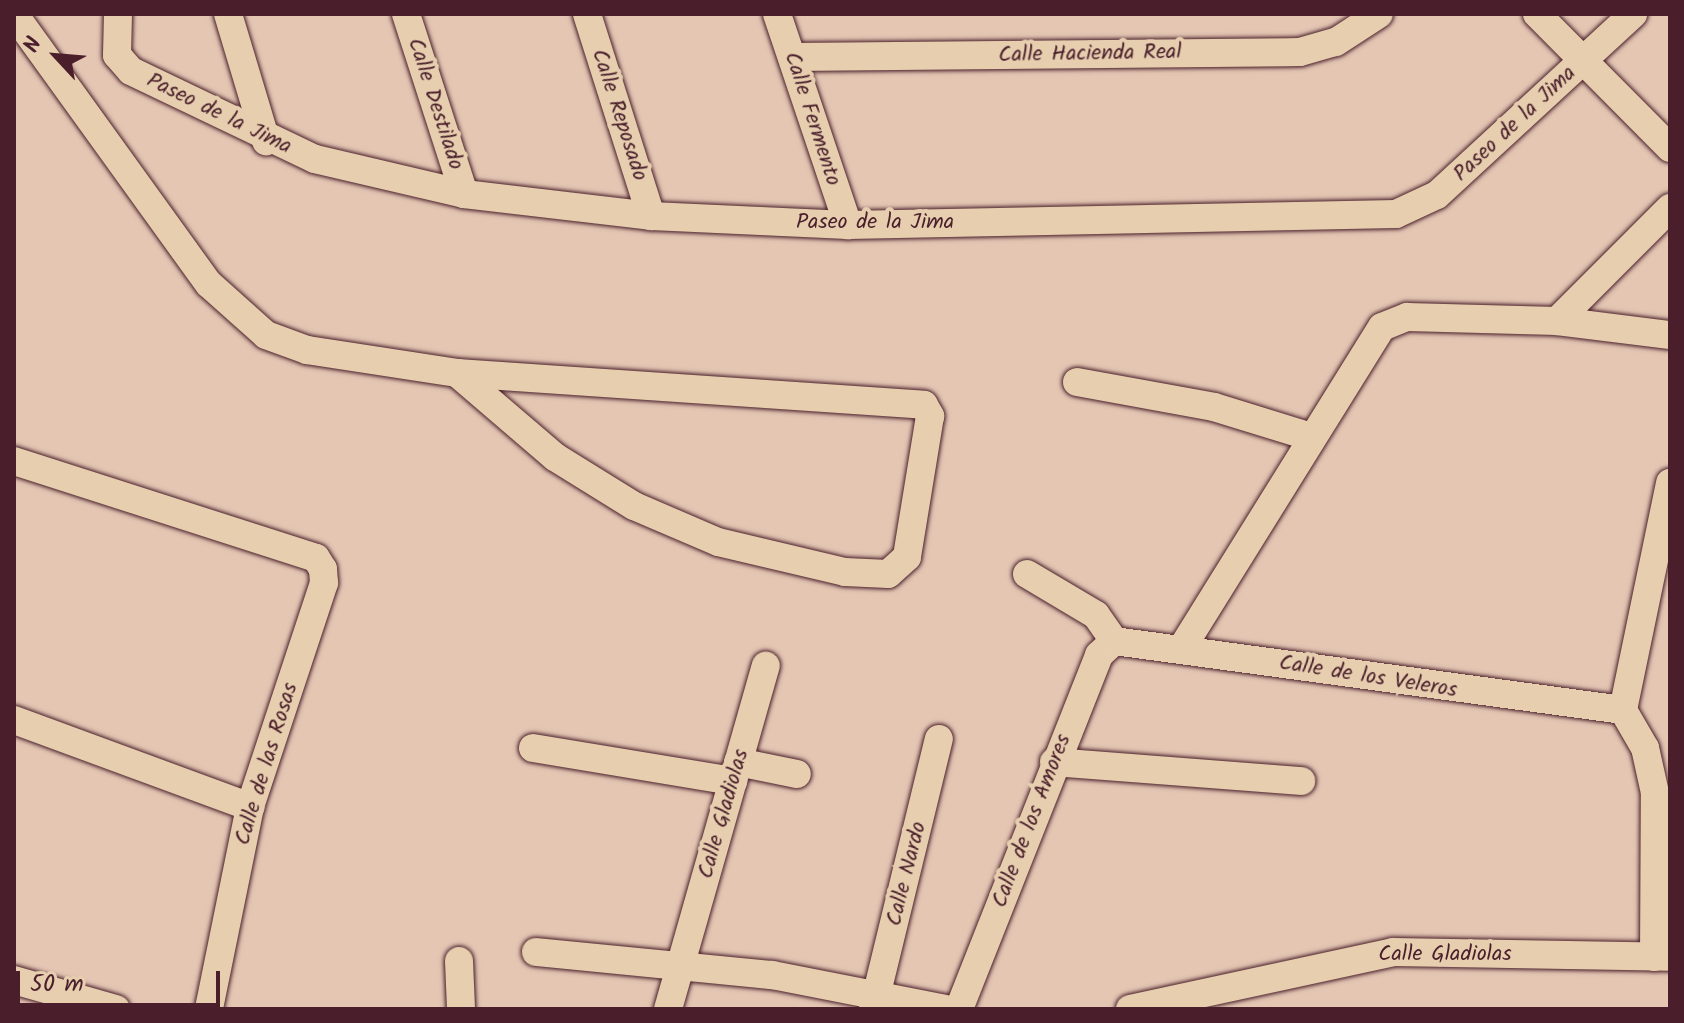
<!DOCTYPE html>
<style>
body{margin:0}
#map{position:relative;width:1684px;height:1023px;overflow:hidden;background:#e4c6b3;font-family:Kalam,sans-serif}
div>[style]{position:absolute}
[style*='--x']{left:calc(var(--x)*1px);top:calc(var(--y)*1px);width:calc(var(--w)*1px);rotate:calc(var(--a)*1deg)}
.roads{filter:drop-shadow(0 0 2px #4a1f2b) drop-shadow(0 0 2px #4a1f2b)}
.minor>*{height:28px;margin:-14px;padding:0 14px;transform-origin:14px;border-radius:14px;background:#e6ceaf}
span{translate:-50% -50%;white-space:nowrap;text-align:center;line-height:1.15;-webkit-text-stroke:8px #e6ceaf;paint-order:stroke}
.street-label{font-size:22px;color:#4a1f2b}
.frame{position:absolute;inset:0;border:16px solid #4a1f2b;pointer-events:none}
.north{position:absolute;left:16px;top:16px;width:80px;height:80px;-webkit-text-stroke:6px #e6ceaf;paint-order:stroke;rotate:296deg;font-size:22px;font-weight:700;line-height:32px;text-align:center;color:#4a1f2b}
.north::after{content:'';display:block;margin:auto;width:28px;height:36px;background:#4a1f2b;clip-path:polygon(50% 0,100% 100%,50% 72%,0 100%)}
.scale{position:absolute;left:16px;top:971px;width:204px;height:36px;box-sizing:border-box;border:4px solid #4a1f2b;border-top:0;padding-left:10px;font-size:24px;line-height:28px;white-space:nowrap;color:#4a1f2b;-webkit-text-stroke:6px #e6ceaf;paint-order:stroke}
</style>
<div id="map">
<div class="roads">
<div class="minor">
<div style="--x:14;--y:14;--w:333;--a:54.2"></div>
<div style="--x:209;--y:284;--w:76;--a:41.8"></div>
<div style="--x:266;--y:335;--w:44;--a:20.1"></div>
<div style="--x:307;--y:350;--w:152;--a:8.7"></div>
<div style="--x:457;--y:373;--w:468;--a:3.9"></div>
<div style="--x:924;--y:405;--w:13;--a:61"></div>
<div style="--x:930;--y:416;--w:143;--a:99.3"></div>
<div style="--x:907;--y:557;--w:25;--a:138"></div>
<div style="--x:888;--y:574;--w:43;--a:-177.3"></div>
<div style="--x:845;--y:572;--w:130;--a:-166.7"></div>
<div style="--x:718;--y:542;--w:91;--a:-156.8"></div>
<div style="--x:634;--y:506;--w:93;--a:-148.2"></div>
<div style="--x:555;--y:457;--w:129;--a:-139.4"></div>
<div style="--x:118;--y:14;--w:41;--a:91.4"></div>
<div style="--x:117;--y:55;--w:21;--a:49"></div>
<div style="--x:131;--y:71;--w:204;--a:25.6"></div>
<div style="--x:315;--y:159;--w:153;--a:13.2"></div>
<div style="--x:464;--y:194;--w:188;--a:6.7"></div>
<div style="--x:651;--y:216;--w:197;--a:2.6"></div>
<div style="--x:848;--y:225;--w:548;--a:-1.15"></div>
<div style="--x:1396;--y:214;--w:45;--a:-24.9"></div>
<div style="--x:1437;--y:195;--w:267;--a:-42.7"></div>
<div style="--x:228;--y:14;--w:133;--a:73.3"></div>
<div style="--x:406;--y:14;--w:189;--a:72.1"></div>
<div style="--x:587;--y:14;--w:212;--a:72.4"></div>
<div style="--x:777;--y:14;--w:223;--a:71.4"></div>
<div style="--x:1537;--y:14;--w:189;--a:45.2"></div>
<div style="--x:792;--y:57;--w:508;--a:-0.56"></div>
<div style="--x:1300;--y:52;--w:37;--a:-16"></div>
<div style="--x:1336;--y:42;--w:51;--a:-33.1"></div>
<div style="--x:1557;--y:321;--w:160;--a:-45"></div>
<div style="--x:1077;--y:382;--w:139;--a:10.3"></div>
<div style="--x:1214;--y:407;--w:98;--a:17.1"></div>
<div style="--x:14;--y:461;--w:317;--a:17.8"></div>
<div style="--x:316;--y:558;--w:13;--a:58"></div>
<div style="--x:323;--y:569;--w:14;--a:86"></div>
<div style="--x:324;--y:583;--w:236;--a:108.3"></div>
<div style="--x:250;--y:807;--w:206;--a:101.5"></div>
<div style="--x:1027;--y:574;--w:80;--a:30.7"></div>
<div style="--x:1096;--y:615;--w:32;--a:55"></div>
<div style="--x:1182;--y:648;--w:378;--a:-58.1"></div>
<div style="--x:1382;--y:327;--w:27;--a:-22"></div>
<div style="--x:1407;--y:317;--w:150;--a:1.5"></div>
<div style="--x:1557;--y:321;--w:114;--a:7.1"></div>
<div style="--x:14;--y:720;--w:252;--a:20.2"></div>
<div style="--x:533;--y:748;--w:203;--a:9.4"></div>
<div style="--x:738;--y:762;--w:60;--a:11.5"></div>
<div style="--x:1054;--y:762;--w:248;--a:4.4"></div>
<div style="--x:536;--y:952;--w:237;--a:5.6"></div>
<div style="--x:772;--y:975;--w:176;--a:11.1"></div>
<div style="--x:1654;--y:957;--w:164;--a:-89.7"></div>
<div style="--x:1655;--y:793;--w:46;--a:-102.5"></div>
<div style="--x:1645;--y:748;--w:44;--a:-120.1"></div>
<div style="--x:1623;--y:710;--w:232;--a:-78.3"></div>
<div style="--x:459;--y:961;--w:48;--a:87.6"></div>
<div style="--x:14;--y:980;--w:106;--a:15.9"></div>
<div style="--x:668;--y:1009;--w:357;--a:-74.1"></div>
<div style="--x:873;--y:1009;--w:278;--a:-76.3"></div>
<div style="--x:959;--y:1009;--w:381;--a:-68.4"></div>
<div style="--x:1099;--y:655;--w:21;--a:-43"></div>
<div style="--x:1114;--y:641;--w:514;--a:7.72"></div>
<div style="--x:1130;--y:1009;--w:269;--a:-12.2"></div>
<div style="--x:1393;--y:952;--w:277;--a:1"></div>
</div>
</div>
<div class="street-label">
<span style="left:1090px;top:54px;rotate:-1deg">Calle Hacienda Real</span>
<span style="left:435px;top:104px;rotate:72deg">Calle Destilado</span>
<span style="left:219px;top:114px;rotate:26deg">Paseo de la Jima</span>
<span style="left:619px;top:115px;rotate:72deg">Calle Reposado</span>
<span style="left:812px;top:119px;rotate:72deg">Calle Fermento</span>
<span style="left:1515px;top:124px;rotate:-43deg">Paseo de la Jima</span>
<span style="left:875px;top:223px">Paseo de la Jima</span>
<span style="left:1368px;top:677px;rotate:9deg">Calle de los Veleros</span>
<span style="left:267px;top:764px;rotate:-73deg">Calle de las Rosas</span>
<span style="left:724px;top:814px;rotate:-74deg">Calle Gladiolas</span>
<span style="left:1032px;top:821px;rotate:-69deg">Calle de los Amores</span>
<span style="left:907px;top:874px;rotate:-76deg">Calle Nardo</span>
<span style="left:1445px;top:955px">Calle Gladiolas</span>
</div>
<div class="frame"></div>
<div class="north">N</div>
<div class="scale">50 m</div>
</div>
